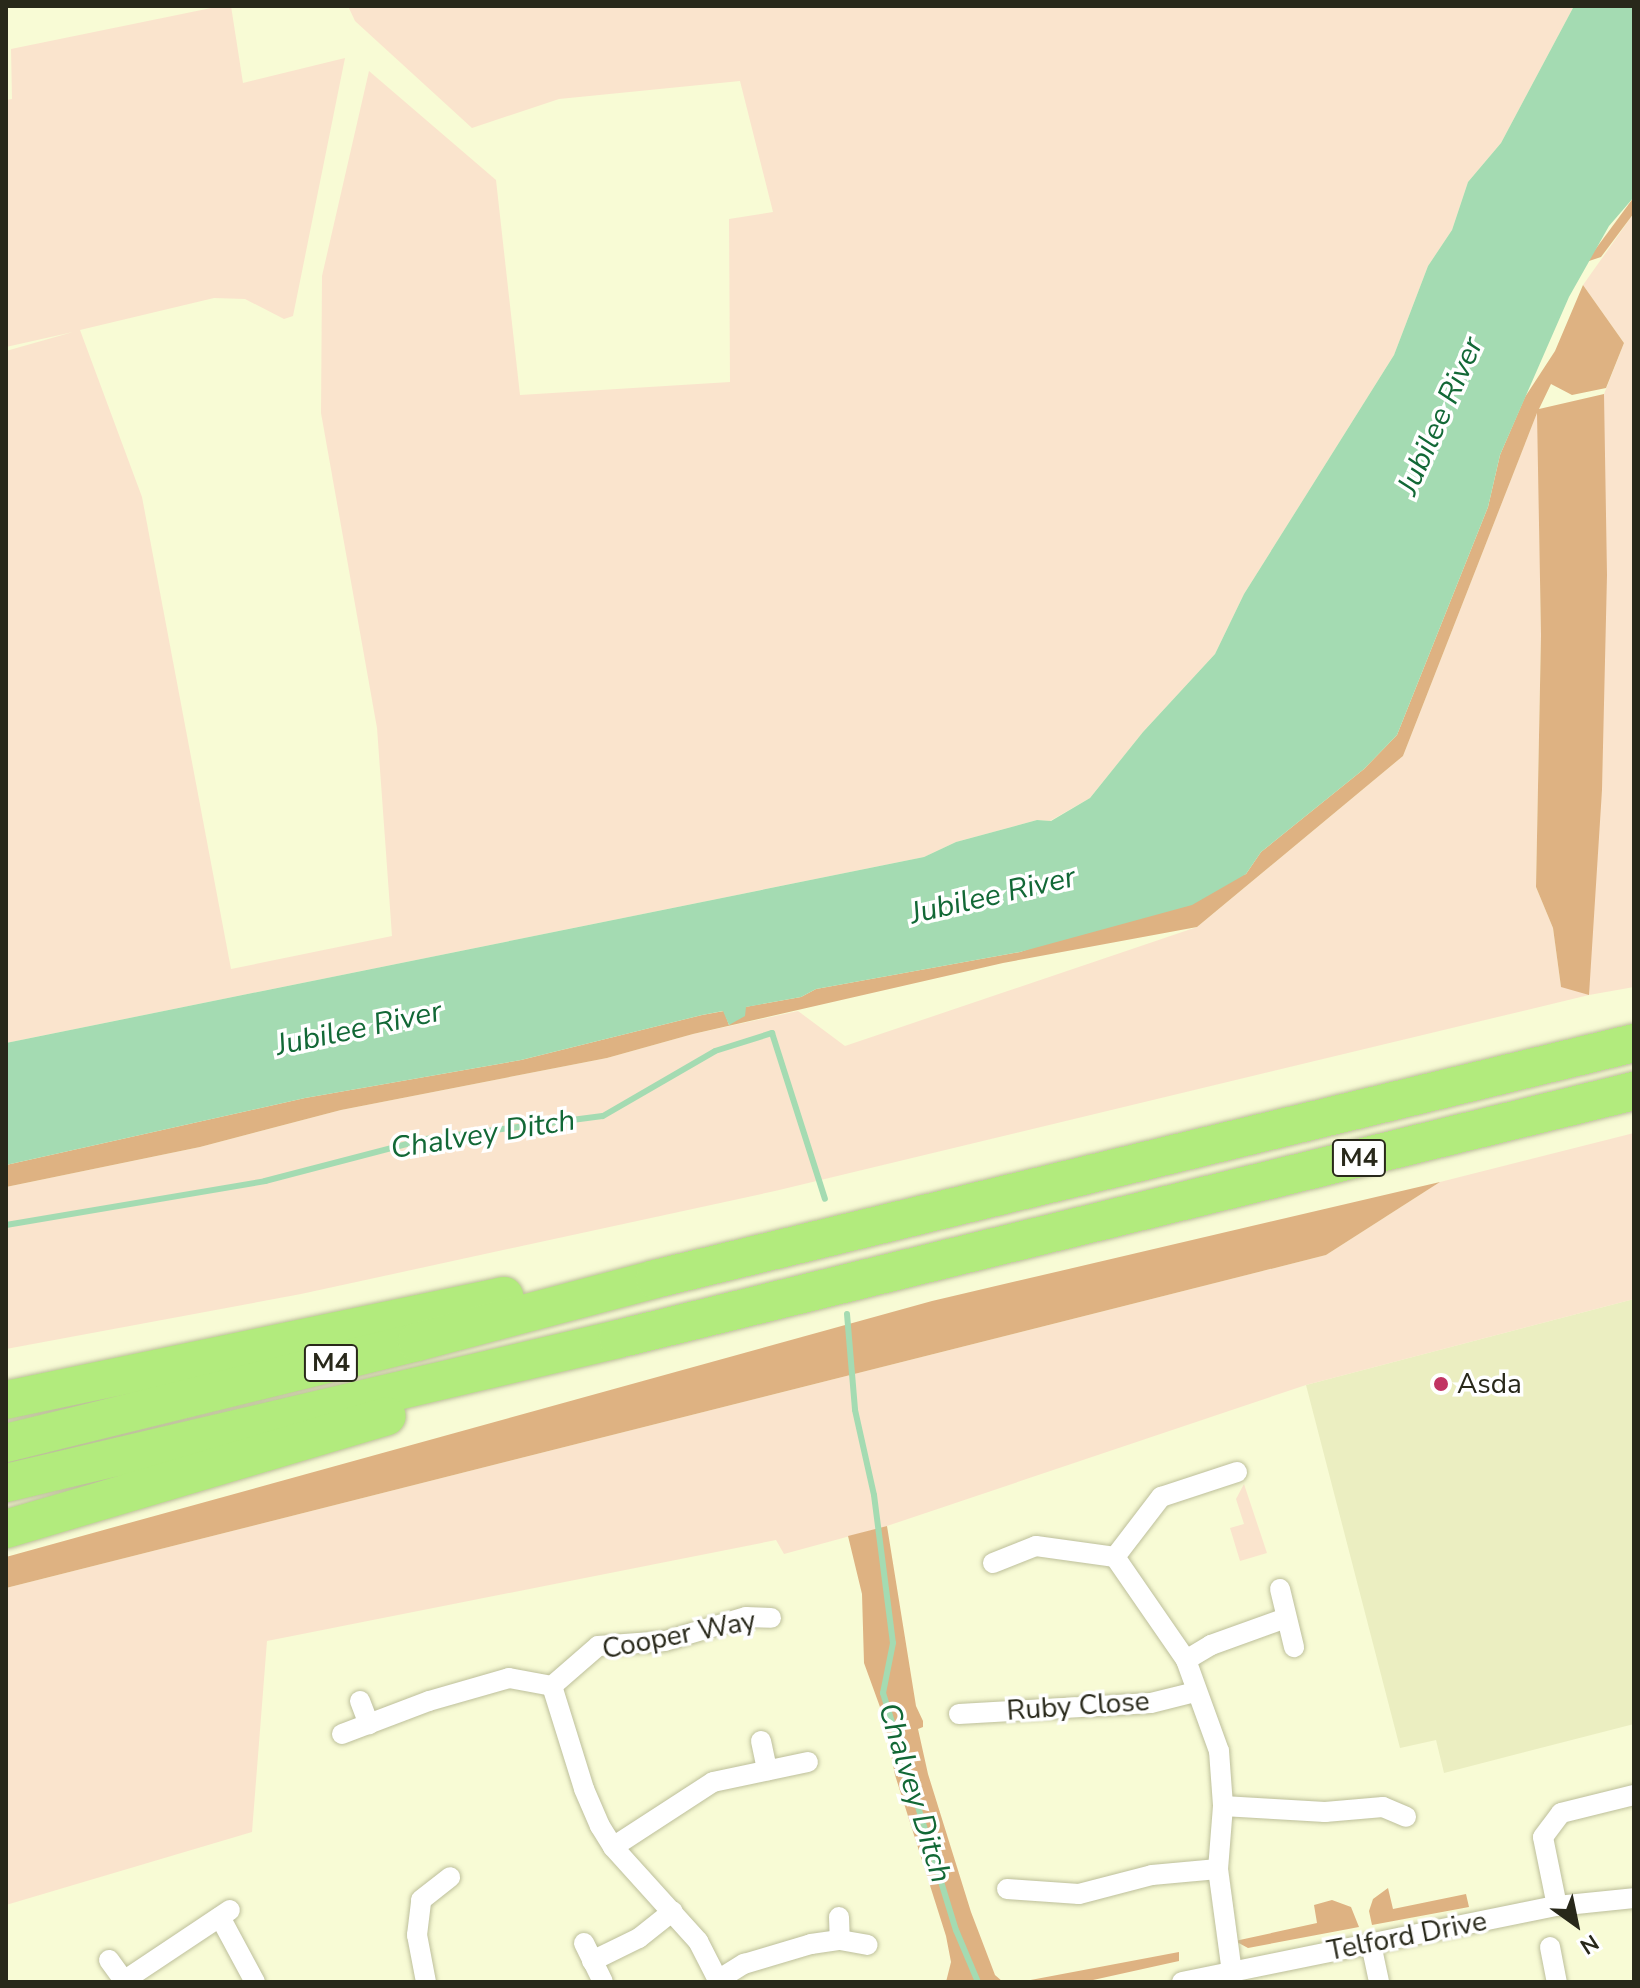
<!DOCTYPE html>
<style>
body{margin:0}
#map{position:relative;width:1640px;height:1988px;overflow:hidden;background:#f8fbd5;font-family:"Nunito Sans",sans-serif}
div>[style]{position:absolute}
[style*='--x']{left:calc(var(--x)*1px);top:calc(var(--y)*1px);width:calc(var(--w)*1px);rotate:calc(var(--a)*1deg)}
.built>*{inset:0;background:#ebeec1}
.green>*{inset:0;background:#fae4cd}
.forest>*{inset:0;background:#deb282}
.water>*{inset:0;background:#a4dbb2}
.stream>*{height:6px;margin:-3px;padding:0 3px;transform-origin:3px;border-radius:3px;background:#a4dbb2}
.roads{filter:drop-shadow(0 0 2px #bdbf9b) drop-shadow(0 0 2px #bdbf9b)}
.street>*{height:20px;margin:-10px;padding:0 10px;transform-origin:10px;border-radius:10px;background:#fff}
.highway>*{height:38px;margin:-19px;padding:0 19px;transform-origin:19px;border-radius:19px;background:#b2eb7d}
.dots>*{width:22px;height:22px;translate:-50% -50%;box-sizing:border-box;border:4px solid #fff;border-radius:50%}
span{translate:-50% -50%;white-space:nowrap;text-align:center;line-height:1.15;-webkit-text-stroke:7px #fff;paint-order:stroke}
.shield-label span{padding:2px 6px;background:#fff;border:2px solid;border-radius:6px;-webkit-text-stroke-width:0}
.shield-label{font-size:26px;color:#28281a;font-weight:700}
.poi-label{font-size:28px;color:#28281a}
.left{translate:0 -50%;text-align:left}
.street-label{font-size:28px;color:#28281a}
.water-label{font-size:30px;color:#126836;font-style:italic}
.frame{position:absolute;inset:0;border:8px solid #28281a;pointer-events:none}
.north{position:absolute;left:1536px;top:1884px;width:80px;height:80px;-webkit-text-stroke:6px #fff;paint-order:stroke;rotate:147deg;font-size:22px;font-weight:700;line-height:32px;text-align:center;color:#28281a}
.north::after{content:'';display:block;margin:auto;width:28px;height:36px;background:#28281a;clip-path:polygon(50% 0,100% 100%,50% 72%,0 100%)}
</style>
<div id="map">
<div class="built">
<div style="clip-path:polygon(1634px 1299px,1634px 1724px,1444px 1773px,1436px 1740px,1400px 1748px,1306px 1385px)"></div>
</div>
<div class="green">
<div style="clip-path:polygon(221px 6px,231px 6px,243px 83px,345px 58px,293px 316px,284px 319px,245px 299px,214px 298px,80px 330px,142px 497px,231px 969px,392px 936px,377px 728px,321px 413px,322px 276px,369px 71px,496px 180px,520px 395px,730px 382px,729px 219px,773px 212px,740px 81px,559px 99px,472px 128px,355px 21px,348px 6px,1574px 6px,1501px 143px,1468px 182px,1452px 230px,1428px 266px,1394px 355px,1244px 594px,1215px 654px,1143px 732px,1090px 798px,1050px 821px,1037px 820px,956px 842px,924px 857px,6px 1043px,6px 351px,73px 332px,6px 347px,6px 100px,12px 99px,11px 49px)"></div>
<div style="clip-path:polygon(1634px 213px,1634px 987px,1589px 995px,775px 1191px,301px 1294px,6px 1349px,6px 1187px,200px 1147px,341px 1110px,607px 1058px,693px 1034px,798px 1011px,845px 1046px,1197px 927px,1403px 756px,1538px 410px,1541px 635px,1536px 887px,1553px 928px,1561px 987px,1602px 790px,1604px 394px,1624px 343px,1583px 285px)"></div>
<div style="clip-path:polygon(1634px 1133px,1634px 1299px,1306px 1385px,887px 1526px,784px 1554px,776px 1540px,267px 1641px,252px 1832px,6px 1905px,6px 1588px,1326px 1255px,1440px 1182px)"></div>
<div style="clip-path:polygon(1244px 1484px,1267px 1553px,1240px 1561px,1230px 1528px,1244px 1524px,1236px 1499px)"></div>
</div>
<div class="forest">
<div style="clip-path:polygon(1634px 197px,1634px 213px,1601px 257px,1586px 262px)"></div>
<div style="clip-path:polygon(1583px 285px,1624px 343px,1606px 388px,1572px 395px,1551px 384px,1539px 409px,1604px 394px,1607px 575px,1602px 790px,1589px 995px,1561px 987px,1553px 928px,1536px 887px,1541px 635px,1537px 413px,1403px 756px,1197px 927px,1003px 963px,693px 1034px,607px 1058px,341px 1110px,200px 1147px,6px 1187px,6px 1165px,305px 1098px,521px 1060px,702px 1015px,724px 1011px,729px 1025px,745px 1007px,801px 997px,816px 989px,1020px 952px,1246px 874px,1261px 852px,1364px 769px,1397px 735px,1488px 507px,1500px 455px,1525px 397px,1555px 351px)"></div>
<div style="clip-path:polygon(1440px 1182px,1326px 1255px,6px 1588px,6px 1557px,932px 1301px)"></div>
<div style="clip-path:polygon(887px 1526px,916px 1706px,923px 1721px,923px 1727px,918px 1729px,928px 1774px,971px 1912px,995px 1975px,1003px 1982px,946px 1982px,951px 1962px,946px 1936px,895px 1775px,884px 1718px,864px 1663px,862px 1594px,848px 1536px)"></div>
<div style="clip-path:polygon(1388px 1888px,1393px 1909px,1466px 1894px,1469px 1907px,1372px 1925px,1369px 1911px,1373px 1899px)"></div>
<div style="clip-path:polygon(1332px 1900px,1351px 1907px,1359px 1927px,1248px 1948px,1235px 1941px,1317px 1923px,1314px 1905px)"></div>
<div style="clip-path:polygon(1179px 1952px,1179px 1961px,1084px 1982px,1020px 1982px)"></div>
</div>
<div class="water">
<div style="clip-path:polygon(1574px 6px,1634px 6px,1634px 197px,1609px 226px,1569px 297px,1500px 455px,1488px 507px,1397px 735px,1364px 769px,1261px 852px,1246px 874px,1192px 905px,1020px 952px,816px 989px,801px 997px,746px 1007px,745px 1016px,729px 1025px,723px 1011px,702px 1015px,521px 1060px,305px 1098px,6px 1165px,6px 1043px,924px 857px,956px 842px,1037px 820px,1051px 821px,1090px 798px,1143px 732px,1215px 654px,1244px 594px,1394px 355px,1428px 266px,1452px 230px,1468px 182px,1501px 143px)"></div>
</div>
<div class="stream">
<div style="--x:6;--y:1225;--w:263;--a:-9.6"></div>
<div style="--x:265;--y:1181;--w:166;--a:-14.6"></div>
<div style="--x:426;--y:1139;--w:178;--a:-7.4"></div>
<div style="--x:603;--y:1116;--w:129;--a:-30.1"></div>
<div style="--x:715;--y:1051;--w:60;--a:-17.5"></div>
<div style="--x:772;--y:1033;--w:174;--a:72.3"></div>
<div style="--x:847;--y:1314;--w:96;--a:85.2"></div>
<div style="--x:855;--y:1410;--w:87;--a:77.4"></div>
<div style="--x:874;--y:1495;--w:149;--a:82.7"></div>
<div style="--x:893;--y:1643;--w:51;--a:101.3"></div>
<div style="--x:883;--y:1693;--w:248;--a:72.9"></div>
<div style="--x:956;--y:1930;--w:56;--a:67.1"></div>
</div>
<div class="roads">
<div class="street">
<div style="--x:1115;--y:1557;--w:125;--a:55.4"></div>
<div style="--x:1186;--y:1660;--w:97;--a:70.1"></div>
<div style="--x:1219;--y:1751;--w:55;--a:85.8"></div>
<div style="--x:1223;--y:1806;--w:63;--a:94.5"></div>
<div style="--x:1218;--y:1869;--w:104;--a:82.3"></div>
<div style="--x:993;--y:1563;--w:46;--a:-21.6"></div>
<div style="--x:1036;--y:1546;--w:80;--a:7.9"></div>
<div style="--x:1115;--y:1557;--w:76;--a:-52.5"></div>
<div style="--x:1161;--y:1497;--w:80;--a:-18.2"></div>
<div style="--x:1280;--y:1589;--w:60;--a:76.4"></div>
<div style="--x:1186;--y:1660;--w:29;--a:-31"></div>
<div style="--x:1211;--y:1645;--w:80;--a:-19.8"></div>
<div style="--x:552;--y:1686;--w:61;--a:-41"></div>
<div style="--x:598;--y:1646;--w:67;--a:-4.3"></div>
<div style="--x:665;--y:1641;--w:84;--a:-16.5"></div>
<div style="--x:746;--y:1617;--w:25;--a:2"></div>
<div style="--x:360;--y:1701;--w:25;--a:69"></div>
<div style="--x:959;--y:1714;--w:192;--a:-3.3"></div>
<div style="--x:1151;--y:1703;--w:45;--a:-14"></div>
<div style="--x:342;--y:1734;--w:93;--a:-20.8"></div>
<div style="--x:429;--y:1701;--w:83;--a:-16"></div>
<div style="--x:509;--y:1678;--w:44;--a:10.5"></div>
<div style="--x:552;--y:1686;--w:108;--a:72.7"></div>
<div style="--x:584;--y:1789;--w:40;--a:66.6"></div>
<div style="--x:600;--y:1826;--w:25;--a:58"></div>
<div style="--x:613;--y:1847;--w:127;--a:47.9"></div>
<div style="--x:698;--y:1941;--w:46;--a:62.9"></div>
<div style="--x:761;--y:1741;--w:30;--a:78"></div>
<div style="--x:1223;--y:1806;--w:102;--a:3.4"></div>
<div style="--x:1325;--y:1812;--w:58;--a:-4.9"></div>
<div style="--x:1383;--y:1807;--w:25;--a:23"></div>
<div style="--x:613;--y:1847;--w:119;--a:-33"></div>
<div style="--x:713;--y:1782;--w:97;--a:-11.9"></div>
<div style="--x:1007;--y:1889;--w:72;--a:4"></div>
<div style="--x:1079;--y:1894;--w:75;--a:-14.6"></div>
<div style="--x:1152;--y:1875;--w:66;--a:-5.2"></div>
<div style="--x:1557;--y:1906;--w:70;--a:-101.5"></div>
<div style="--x:1543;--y:1837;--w:30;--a:-53"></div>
<div style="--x:1561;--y:1813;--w:75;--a:-13.9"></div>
<div style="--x:220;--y:1917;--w:74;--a:61.7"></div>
<div style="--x:839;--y:1917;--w:23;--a:88"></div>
<div style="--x:584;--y:1943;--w:43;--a:64"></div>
<div style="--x:1371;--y:1944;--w:39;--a:78"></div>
<div style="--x:1550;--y:1947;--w:36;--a:79"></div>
<div style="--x:109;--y:1960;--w:27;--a:54"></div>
<div style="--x:592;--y:1961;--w:52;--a:-26.1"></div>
<div style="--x:639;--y:1938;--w:43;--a:-38.5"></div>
<div style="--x:125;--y:1980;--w:126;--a:-33.7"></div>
<div style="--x:718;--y:1980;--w:31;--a:-32"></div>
<div style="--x:744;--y:1964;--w:70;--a:-16.6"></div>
<div style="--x:811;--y:1944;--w:29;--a:-8"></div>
<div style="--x:840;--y:1940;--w:28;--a:10"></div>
<div style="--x:426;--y:1982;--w:48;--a:-100.8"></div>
<div style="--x:417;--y:1935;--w:35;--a:-83"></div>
<div style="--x:421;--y:1900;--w:37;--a:-38"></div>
<div style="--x:1182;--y:1982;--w:383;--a:-11.5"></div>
<div style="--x:1557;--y:1906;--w:77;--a:-5.9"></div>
</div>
<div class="highway">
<div style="--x:6;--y:1400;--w:509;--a:-11.8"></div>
<div style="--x:6;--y:1443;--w:423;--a:-13.8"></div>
<div style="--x:417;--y:1342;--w:246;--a:-14.8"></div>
<div style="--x:655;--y:1279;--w:1007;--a:-13.55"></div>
<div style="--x:6;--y:1483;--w:629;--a:-13.24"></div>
<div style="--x:618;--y:1339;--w:1046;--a:-13.72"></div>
<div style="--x:6;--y:1529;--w:397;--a:-16.5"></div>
</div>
</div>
<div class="dots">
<div style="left:1441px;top:1384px;background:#c13463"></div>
</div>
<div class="shield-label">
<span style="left:1359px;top:1158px">M4</span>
<span style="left:331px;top:1363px">M4</span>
</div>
<div class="poi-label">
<span class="left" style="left:1457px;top:1384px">Asda</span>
</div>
<div class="street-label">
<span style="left:679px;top:1635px;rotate:-11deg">Cooper Way</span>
<span style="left:1078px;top:1706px;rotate:-4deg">Ruby Close</span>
<span style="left:1407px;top:1936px;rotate:-11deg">Telford Drive</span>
</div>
<div class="water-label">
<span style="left:1441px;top:416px;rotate:-66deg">Jubilee River</span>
<span style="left:993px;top:896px;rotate:-13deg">Jubilee River</span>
<span style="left:359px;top:1029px;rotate:-12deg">Jubilee River</span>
<span style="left:483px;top:1135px;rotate:-9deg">Chalvey Ditch</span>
<span style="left:914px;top:1793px;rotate:73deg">Chalvey Ditch</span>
</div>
<div class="frame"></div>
<div class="north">N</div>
</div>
